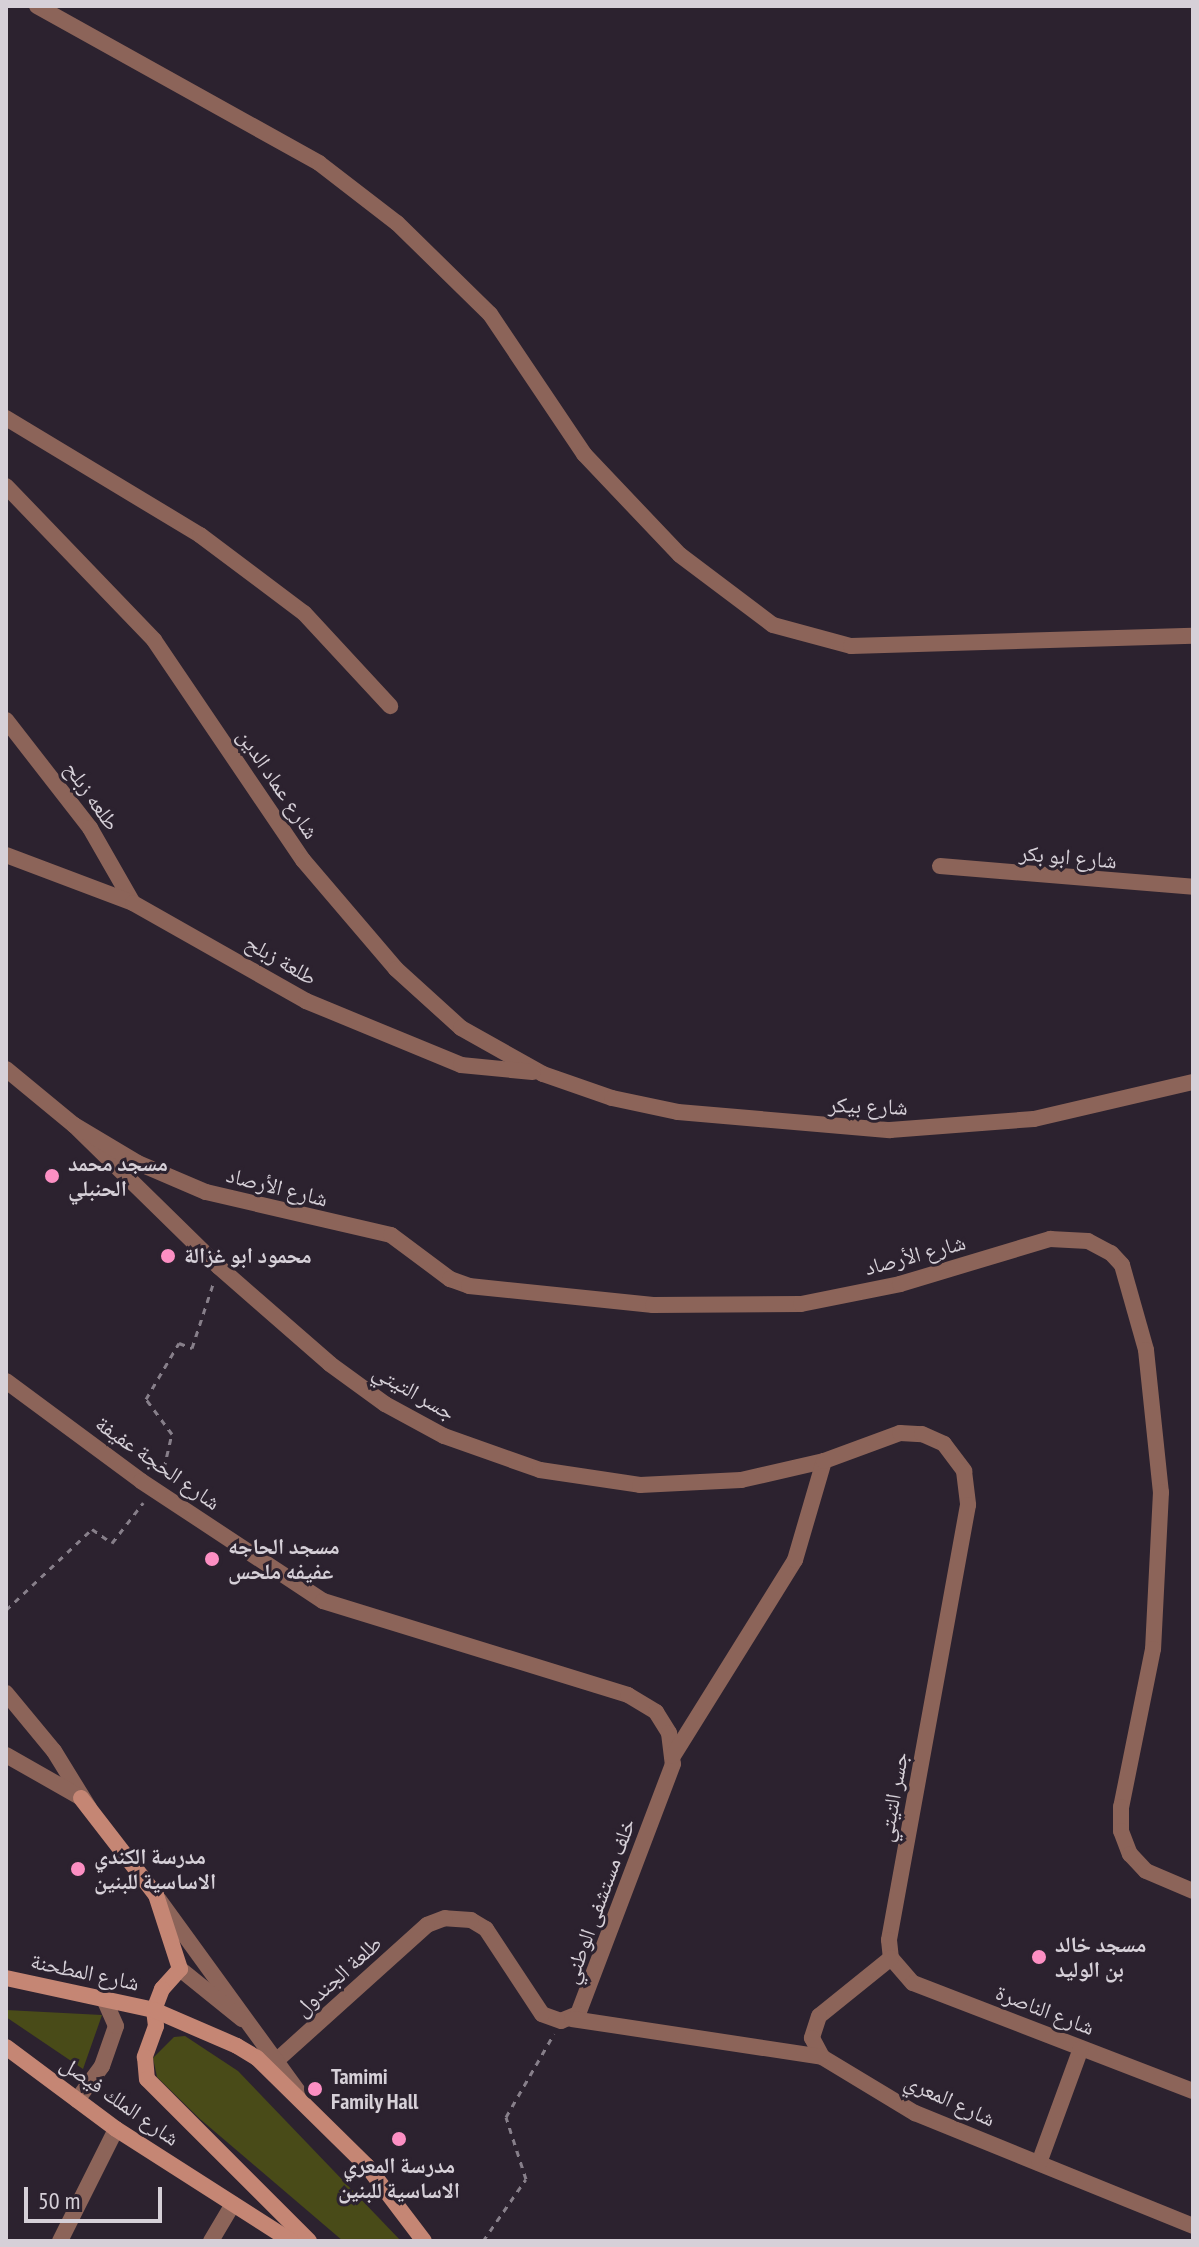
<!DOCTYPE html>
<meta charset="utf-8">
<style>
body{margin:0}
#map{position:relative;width:1199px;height:2247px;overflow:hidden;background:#2c222f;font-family:"PT Sans Narrow","Noto Naskh Arabic",sans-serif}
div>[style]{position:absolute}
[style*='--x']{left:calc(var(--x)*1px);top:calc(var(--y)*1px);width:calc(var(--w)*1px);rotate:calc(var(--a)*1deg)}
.green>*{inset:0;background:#494b18}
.path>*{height:3px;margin-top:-1.5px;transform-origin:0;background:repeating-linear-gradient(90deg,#877f8a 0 6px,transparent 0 12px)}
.street>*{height:16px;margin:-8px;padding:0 8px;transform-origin:8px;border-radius:8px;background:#8c6459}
.secondary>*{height:16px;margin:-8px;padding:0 8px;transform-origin:8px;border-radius:8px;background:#c58674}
.dots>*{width:22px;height:22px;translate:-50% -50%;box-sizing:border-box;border:4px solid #2c222f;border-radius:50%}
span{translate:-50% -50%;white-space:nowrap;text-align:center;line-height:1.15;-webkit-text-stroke:6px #2c222f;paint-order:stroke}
.street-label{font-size:22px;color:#d6d0d8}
.poi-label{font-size:22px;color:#d6d0d8;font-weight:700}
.left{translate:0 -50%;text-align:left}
.frame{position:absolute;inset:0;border:8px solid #d6d0d8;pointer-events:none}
.scale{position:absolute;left:24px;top:2187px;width:138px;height:36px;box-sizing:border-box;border:4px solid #d6d0d8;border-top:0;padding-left:10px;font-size:24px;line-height:28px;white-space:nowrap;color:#d6d0d8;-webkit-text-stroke:6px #2c222f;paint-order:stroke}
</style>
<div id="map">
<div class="green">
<div style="clip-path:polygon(6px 2010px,102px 2015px,83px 2069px,6px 2017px)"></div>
<div style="clip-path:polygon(185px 2036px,238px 2071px,401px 2241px,343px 2241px,200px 2119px,157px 2077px,153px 2058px,174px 2037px)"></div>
</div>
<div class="path">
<div style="--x:164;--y:1468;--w:35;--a:-77"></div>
<div style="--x:172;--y:1434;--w:44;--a:-126.6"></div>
<div style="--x:146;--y:1399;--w:65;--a:-59.5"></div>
<div style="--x:179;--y:1343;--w:14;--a:21"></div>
<div style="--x:192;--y:1348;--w:67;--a:-71.8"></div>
<div style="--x:6;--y:1610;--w:118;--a:-43.3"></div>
<div style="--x:92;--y:1529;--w:24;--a:35"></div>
<div style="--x:112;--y:1543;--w:51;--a:-52.2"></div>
<div style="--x:483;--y:2241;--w:75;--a:-55.3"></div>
<div style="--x:526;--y:2179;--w:65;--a:-107.9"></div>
<div style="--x:506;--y:2117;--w:96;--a:-60"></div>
</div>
<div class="street">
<div style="--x:37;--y:6;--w:323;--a:29.1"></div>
<div style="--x:319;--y:163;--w:98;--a:37.6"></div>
<div style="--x:397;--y:223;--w:130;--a:44.4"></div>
<div style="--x:490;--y:314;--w:169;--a:56.1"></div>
<div style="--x:584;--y:454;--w:139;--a:46.5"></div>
<div style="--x:680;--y:555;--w:116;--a:37"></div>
<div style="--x:773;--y:625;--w:81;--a:15.1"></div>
<div style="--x:851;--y:646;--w:342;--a:-1.7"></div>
<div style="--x:6;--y:418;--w:227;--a:31.1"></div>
<div style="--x:200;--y:535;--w:130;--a:36.9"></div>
<div style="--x:304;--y:613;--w:127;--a:47.2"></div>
<div style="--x:6;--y:486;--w:214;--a:46.1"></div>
<div style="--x:154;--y:640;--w:266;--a:55.9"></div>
<div style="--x:303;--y:860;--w:143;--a:49.5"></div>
<div style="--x:396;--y:969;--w:88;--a:42.2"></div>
<div style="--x:461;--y:1028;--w:94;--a:29.3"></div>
<div style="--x:543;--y:1074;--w:73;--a:19.2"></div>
<div style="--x:612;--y:1098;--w:67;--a:12"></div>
<div style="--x:678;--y:1112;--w:213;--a:4.9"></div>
<div style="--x:890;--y:1130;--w:144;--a:-4.4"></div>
<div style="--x:1034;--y:1119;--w:163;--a:-13.1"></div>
<div style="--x:6;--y:720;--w:137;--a:52.1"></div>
<div style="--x:90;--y:828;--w:86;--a:60.2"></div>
<div style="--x:6;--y:855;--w:136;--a:20.7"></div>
<div style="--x:133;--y:903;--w:199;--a:29.5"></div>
<div style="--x:306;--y:1001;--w:168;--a:22.4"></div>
<div style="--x:461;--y:1065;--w:72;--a:5.6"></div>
<div style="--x:940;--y:866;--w:254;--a:4.7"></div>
<div style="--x:6;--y:1069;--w:88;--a:39.5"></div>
<div style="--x:74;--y:1125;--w:203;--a:44.4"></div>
<div style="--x:219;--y:1267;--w:147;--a:41.1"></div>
<div style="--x:330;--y:1364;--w:68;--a:36"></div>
<div style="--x:385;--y:1404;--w:67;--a:28.5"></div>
<div style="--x:444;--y:1436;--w:102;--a:19.5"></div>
<div style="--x:540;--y:1470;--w:101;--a:8.5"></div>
<div style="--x:640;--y:1485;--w:101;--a:-2.8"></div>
<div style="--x:741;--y:1480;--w:85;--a:-12.9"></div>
<div style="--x:74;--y:1125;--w:74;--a:30.7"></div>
<div style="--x:138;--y:1163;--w:74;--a:23.1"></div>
<div style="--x:206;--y:1192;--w:190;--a:13.1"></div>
<div style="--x:391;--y:1235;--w:74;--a:36.7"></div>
<div style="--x:450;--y:1279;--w:20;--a:20"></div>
<div style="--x:469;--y:1286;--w:185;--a:5.9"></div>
<div style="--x:653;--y:1305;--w:148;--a:-0.4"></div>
<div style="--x:801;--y:1304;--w:101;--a:-11.4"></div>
<div style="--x:900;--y:1284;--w:157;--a:-16.7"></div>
<div style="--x:1050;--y:1239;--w:38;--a:3"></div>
<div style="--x:1088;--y:1241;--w:26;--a:28"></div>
<div style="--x:1111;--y:1253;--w:16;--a:47"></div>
<div style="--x:1122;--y:1265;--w:88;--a:74.2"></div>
<div style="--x:1146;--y:1350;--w:143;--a:84"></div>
<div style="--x:1161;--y:1492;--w:157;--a:92.9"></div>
<div style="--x:1153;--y:1649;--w:161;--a:101.4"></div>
<div style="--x:1121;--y:1807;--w:24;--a:90"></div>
<div style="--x:1121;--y:1831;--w:25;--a:69"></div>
<div style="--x:1130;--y:1854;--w:23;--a:47"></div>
<div style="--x:1146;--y:1871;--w:51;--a:23.1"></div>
<div style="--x:6;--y:1381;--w:168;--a:36.5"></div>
<div style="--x:141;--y:1481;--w:218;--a:33.4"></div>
<div style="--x:323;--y:1601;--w:319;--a:17.1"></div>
<div style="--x:628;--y:1695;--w:33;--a:31"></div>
<div style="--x:656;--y:1712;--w:25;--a:58"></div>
<div style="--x:669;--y:1733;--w:31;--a:83"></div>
<div style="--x:673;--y:1764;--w:267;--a:110.8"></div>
<div style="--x:578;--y:2014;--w:18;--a:158"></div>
<div style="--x:561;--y:2021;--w:20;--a:-160"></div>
<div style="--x:542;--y:2014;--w:102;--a:-123.4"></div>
<div style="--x:486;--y:1929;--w:17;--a:-149"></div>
<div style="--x:471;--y:1920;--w:26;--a:-176"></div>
<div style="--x:445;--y:1918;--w:19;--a:159"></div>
<div style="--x:427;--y:1925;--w:200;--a:138"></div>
<div style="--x:6;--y:1693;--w:75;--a:50.4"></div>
<div style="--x:54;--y:1751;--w:67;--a:58.4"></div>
<div style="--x:6;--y:1755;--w:85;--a:29.6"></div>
<div style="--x:673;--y:1756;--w:231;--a:-58.1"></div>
<div style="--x:795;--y:1560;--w:103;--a:-73.7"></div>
<div style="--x:824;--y:1461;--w:81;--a:-20.2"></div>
<div style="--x:900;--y:1433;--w:22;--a:3"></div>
<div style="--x:922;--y:1434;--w:24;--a:24"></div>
<div style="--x:944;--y:1444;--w:34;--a:53"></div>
<div style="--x:964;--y:1471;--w:34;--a:83"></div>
<div style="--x:968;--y:1505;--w:442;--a:100.3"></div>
<div style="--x:889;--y:1940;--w:18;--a:84"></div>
<div style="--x:891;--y:1958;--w:33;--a:49"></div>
<div style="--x:913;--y:1983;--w:300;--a:21.1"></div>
<div style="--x:159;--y:1900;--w:245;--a:54"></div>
<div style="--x:891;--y:1958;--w:92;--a:141.1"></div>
<div style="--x:819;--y:2016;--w:23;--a:108"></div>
<div style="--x:812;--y:2038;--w:21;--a:62"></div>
<div style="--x:822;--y:2057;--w:109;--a:31.1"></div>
<div style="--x:915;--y:2113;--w:300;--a:22.1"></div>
<div style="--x:180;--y:1969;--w:80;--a:38.9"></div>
<div style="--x:572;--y:2019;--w:253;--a:8.6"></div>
<div style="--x:77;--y:2100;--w:42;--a:-53.7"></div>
<div style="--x:102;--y:2066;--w:42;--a:-70.7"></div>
<div style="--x:116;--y:2026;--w:30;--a:-114"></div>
<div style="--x:1039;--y:2163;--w:122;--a:-69.9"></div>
<div style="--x:60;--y:2241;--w:125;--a:-63.4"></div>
<div style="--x:211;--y:2241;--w:43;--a:-59.3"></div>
</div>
<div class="secondary">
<div style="--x:81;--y:1798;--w:123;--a:52.3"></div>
<div style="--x:156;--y:1895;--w:78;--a:72"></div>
<div style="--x:180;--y:1969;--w:27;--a:132"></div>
<div style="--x:162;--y:1989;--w:22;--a:111"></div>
<div style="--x:154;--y:2010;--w:16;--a:83"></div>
<div style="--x:156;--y:2026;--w:33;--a:110"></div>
<div style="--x:145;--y:2057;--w:22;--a:85"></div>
<div style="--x:147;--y:2079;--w:229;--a:45"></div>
<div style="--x:6;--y:1978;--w:151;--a:12.2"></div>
<div style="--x:154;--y:2010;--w:90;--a:23.4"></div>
<div style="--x:237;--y:2046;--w:23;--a:31"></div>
<div style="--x:257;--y:2058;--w:154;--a:44.5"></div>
<div style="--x:367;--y:2166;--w:94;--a:52.8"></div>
<div style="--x:6;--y:2047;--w:137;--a:36.7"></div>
<div style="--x:116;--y:2129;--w:208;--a:32.6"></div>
</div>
<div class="dots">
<div style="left:52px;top:1176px;background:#fc8fc3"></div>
<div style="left:168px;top:1256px;background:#fc8fc3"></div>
<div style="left:212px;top:1559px;background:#fc8fc3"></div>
<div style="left:78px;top:1869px;background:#fc8fc3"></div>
<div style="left:1039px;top:1957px;background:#fc8fc3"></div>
<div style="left:315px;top:2089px;background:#fc8fc3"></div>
<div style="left:399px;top:2139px;background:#fc8fc3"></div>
</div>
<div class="street-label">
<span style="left:278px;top:784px;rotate:56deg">شارع عماد الدين</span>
<span style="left:92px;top:796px;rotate:55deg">طلعه زبلح</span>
<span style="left:1068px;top:857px;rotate:5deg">شارع ابو بكر</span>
<span style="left:281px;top:960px;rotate:30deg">طلعة زبلح</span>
<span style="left:868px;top:1106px;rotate:2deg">شارع بيكر</span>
<span style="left:277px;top:1187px;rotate:14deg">شارع الأرصاد</span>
<span style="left:915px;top:1255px;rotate:-15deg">شارع الأرصاد</span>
<span style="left:414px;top:1392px;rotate:30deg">جسر التيتي</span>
<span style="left:158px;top:1463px;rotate:35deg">شارع الحجة عفيفة</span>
<span style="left:893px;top:1797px;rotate:-80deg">جسر التيتي</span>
<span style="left:599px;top:1901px;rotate:-70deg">خلف مستشفى الوطني</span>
<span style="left:85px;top:1972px;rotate:12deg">شارع المطحنة</span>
<span style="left:338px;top:1976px;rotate:-42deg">طلعة الجندول</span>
<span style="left:1045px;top:2010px;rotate:21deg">شارع الناصرة</span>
<span style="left:950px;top:2100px;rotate:25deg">شارع المعري</span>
<span style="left:120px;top:2101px;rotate:35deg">شارع الملك فيصل</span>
</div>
<div class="poi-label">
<span class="left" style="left:68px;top:1176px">مسجد محمد<br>الحنبلي</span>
<span class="left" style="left:184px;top:1256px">محمود ابو غزالة</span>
<span class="left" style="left:228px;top:1559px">مسجد الحاجه<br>عفيفه ملحس</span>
<span class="left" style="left:94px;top:1869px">مدرسة الكندي<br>الاساسية للبنين</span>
<span class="left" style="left:1055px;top:1957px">مسجد خالد<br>بن الوليد</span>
<span class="left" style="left:331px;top:2089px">Tamimi<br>Family Hall</span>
<span style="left:399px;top:2178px">مدرسة المعري<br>الاساسية للبنين</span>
</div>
<div class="frame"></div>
<div class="scale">50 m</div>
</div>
